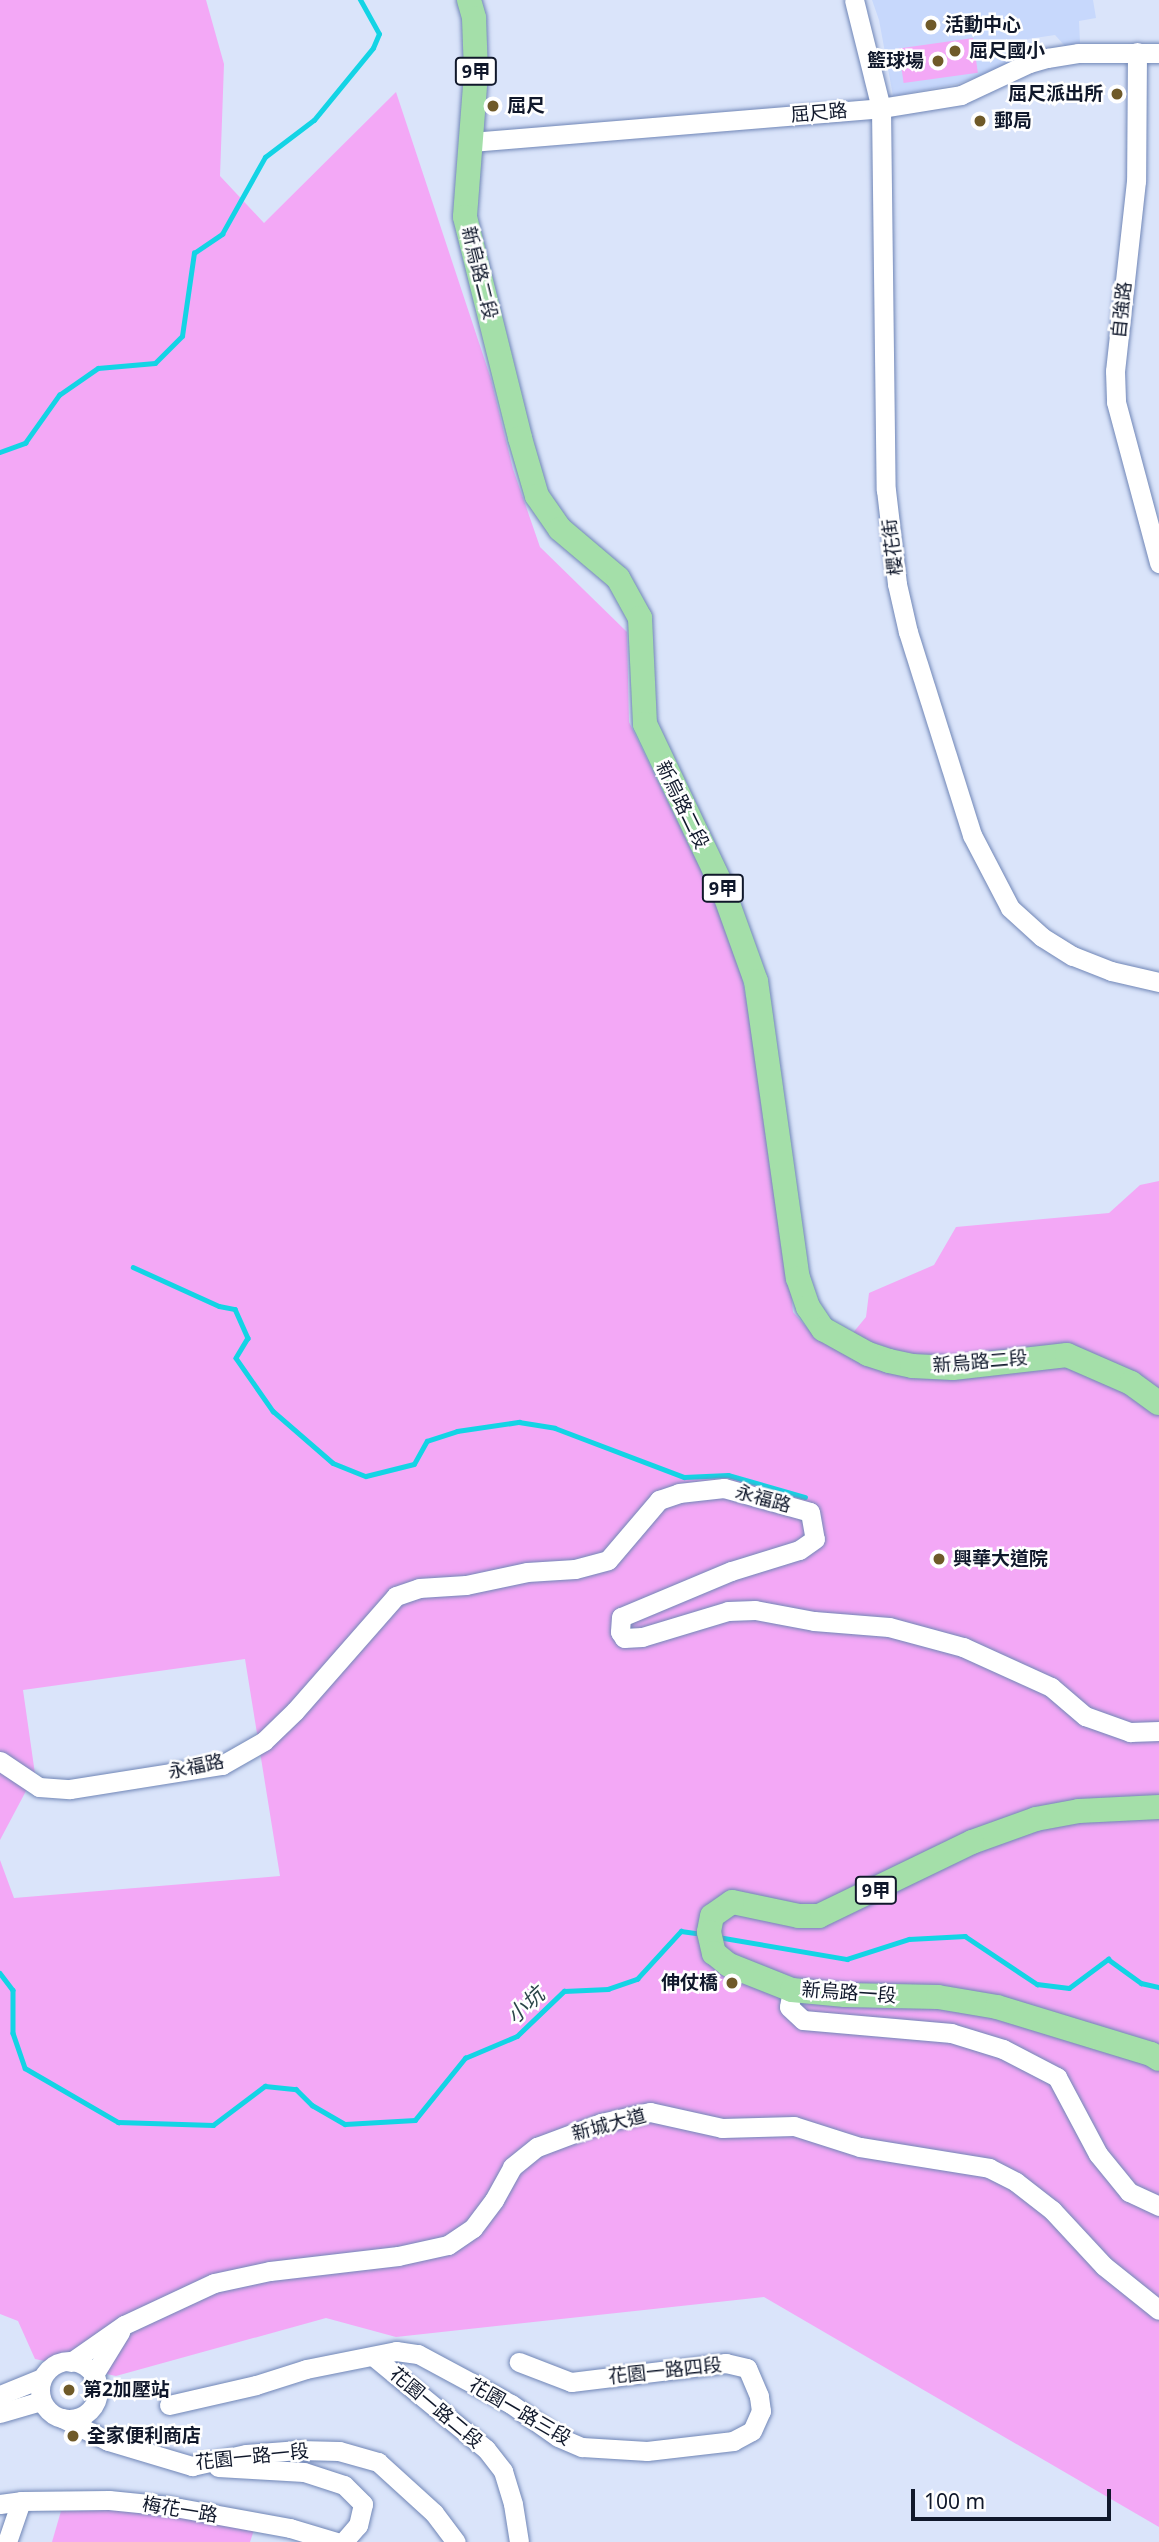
<!DOCTYPE html>
<meta charset="utf-8">
<style>
body{margin:0}
#map{position:relative;width:1159px;height:2542px;overflow:hidden;background:#dae4fa;font-family:"Noto Sans","Noto Sans TC",sans-serif}
div>[style]{position:absolute}
[style*='--x']{left:calc(var(--x)*1px);top:calc(var(--y)*1px);width:calc(var(--w)*1px);rotate:calc(var(--a)*1deg)}
.built>*{inset:0;background:#c7d8fc}
.green>*{inset:0;background:#f3a8f6;transform-origin:0 0}
.stream>*{height:4.5px;margin:-2.25px;padding:0 2.25px;transform-origin:2.25px;border-radius:2.25px;background:#13d4e5}
.roads{filter:drop-shadow(0 0 2px #7086b6) drop-shadow(0 0 2px #7086b6)}
.minor>*{height:19px;margin:-9.5px;padding:0 9.5px;transform-origin:9.5px;border-radius:9.5px;background:#fff}
.minor>.ring{margin:-9.5px;padding:0;box-sizing:content-box;background:none;border:19px solid #fff;border-radius:50%}
.major>*{height:24px;margin:-12px;padding:0 12px;transform-origin:12px;border-radius:12px;background:#a4dfa9}
.dots>*{width:19px;height:19px;translate:-50% -50%;box-sizing:border-box;border:4px solid #fff;border-radius:50%}
span{translate:-50% -50%;white-space:nowrap;text-align:center;line-height:1.15;-webkit-text-stroke:5px #fff;paint-order:stroke}
.shield-label span{padding:2px 5px;background:#fff;border:2px solid;border-radius:5px;-webkit-text-stroke-width:0}
.shield-label{font-size:18px;color:#10182b;font-weight:700}
.poi-label{font-size:19px;color:#10182b;font-weight:700}
.left{translate:0 -50%;text-align:left}
.right{translate:-100% -50%;text-align:right}
.street-label{font-size:19px;color:#10182b}
.water-label{font-size:21px;color:#2c4649;font-style:italic}
.scale{position:absolute;left:911px;top:2489px;width:200px;height:32px;box-sizing:border-box;border:4px solid #10182b;border-top:0;padding-left:9px;font-size:21px;line-height:24px;white-space:nowrap;color:#10182b;-webkit-text-stroke:5px #fff;paint-order:stroke}
</style>
<div id="map">
<div class="built">
<div style="clip-path:polygon(872px 0,1093px 0,1096px 18px,1079px 21px,1080px 43px,1065px 46px,1055px 35px,1028px 39px,1025px 56px,992px 72px,957px 84px,893px 96px,879px 20px)"></div>
</div>
<div class="green">
<div style="clip-path:polygon(0 0,206px 0,224px 64px,220px 176px,264px 223px,396px 92px,491px 379px,513px 469px,540px 547px,627px 632px,629px 722px,718px 905px,742px 977px,782px 1193px,793px 1312px,816px 1338px,842px 1346px,866px 1317px,869px 1293px,934px 1265px,956px 1227px,1109px 1213px,1140px 1185px,1159px 1181px,1159px 2527px,764px 2297px,396px 2337px,326px 2318px,116px 2376px,35px 2359px,18px 2321px,0 2314px,0 1860px,14px 1898px,280px 1876px,245px 1659px,23px 1690px,35px 1774px,0 1840px)"></div>
<div style="left:973px;top:38px;width:35px;height:75px;rotate:82deg"></div>
<div style="clip-path:polygon(133px 2509px,254px 2530px,250px 2542px,52px 2542px,61px 2511px)"></div>
</div>
<div class="stream">
<div style="--x:0;--y:452;--w:27;--a:-20"></div>
<div style="--x:25;--y:443;--w:59;--a:-54.7"></div>
<div style="--x:59;--y:395;--w:47;--a:-34.7"></div>
<div style="--x:98;--y:368;--w:57;--a:-5"></div>
<div style="--x:155;--y:363;--w:38;--a:-45"></div>
<div style="--x:182;--y:336;--w:84;--a:-81.8"></div>
<div style="--x:194;--y:253;--w:34;--a:-34"></div>
<div style="--x:222;--y:234;--w:88;--a:-60.8"></div>
<div style="--x:265;--y:157;--w:61;--a:-37.1"></div>
<div style="--x:314;--y:120;--w:93;--a:-50.7"></div>
<div style="--x:373;--y:48;--w:15;--a:-67"></div>
<div style="--x:379;--y:34;--w:39;--a:-119"></div>
<div style="--x:133;--y:1267;--w:94;--a:24.4"></div>
<div style="--x:219;--y:1306;--w:16;--a:11"></div>
<div style="--x:235;--y:1309;--w:32;--a:66"></div>
<div style="--x:248;--y:1338;--w:23;--a:121"></div>
<div style="--x:236;--y:1358;--w:65;--a:55.1"></div>
<div style="--x:273;--y:1411;--w:79;--a:40.9"></div>
<div style="--x:333;--y:1463;--w:35;--a:22"></div>
<div style="--x:366;--y:1476;--w:49;--a:-14"></div>
<div style="--x:414;--y:1464;--w:26;--a:-61"></div>
<div style="--x:427;--y:1441;--w:32;--a:-18"></div>
<div style="--x:457;--y:1431;--w:63;--a:-8.3"></div>
<div style="--x:519;--y:1422;--w:36;--a:9"></div>
<div style="--x:555;--y:1428;--w:138;--a:20.8"></div>
<div style="--x:684;--y:1477;--w:44;--a:-2.6"></div>
<div style="--x:728;--y:1475;--w:80;--a:15.9"></div>
<div style="--x:718;--y:1937;--w:131;--a:9.7"></div>
<div style="--x:847;--y:1959;--w:65;--a:-17.9"></div>
<div style="--x:909;--y:1939;--w:56;--a:-3.1"></div>
<div style="--x:965;--y:1936;--w:87;--a:33.7"></div>
<div style="--x:1037;--y:1984;--w:32;--a:7"></div>
<div style="--x:1069;--y:1988;--w:49;--a:-36.6"></div>
<div style="--x:1108;--y:1959;--w:41;--a:36"></div>
<div style="--x:1141;--y:1983;--w:18;--a:13"></div>
<div style="--x:0;--y:1973;--w:21;--a:53"></div>
<div style="--x:13;--y:1990;--w:43;--a:90"></div>
<div style="--x:13;--y:2033;--w:37;--a:71"></div>
<div style="--x:25;--y:2068;--w:108;--a:30.1"></div>
<div style="--x:118;--y:2122;--w:95;--a:1.8"></div>
<div style="--x:213;--y:2125;--w:65;--a:-36.9"></div>
<div style="--x:265;--y:2086;--w:31;--a:6"></div>
<div style="--x:296;--y:2089;--w:23;--a:45"></div>
<div style="--x:312;--y:2105;--w:38;--a:30"></div>
<div style="--x:345;--y:2124;--w:70;--a:-3.3"></div>
<div style="--x:415;--y:2120;--w:80;--a:-51.1"></div>
<div style="--x:465;--y:2058;--w:56;--a:-22.9"></div>
<div style="--x:517;--y:2036;--w:65;--a:-43.8"></div>
<div style="--x:564;--y:1991;--w:44;--a:-2.6"></div>
<div style="--x:608;--y:1989;--w:31;--a:-19"></div>
<div style="--x:637;--y:1979;--w:65;--a:-47.5"></div>
<div style="--x:681;--y:1931;--w:22;--a:8"></div>
</div>
<div class="roads">
<div class="minor">
<div style="--x:854;--y:0;--w:111;--a:76"></div>
<div style="--x:881;--y:108;--w:382;--a:89.3"></div>
<div style="--x:886;--y:490;--w:95;--a:83.3"></div>
<div style="--x:897;--y:584;--w:49;--a:77.1"></div>
<div style="--x:908;--y:632;--w:213;--a:72.5"></div>
<div style="--x:972;--y:835;--w:82;--a:62.5"></div>
<div style="--x:1010;--y:908;--w:43;--a:42.2"></div>
<div style="--x:1042;--y:937;--w:36;--a:32"></div>
<div style="--x:1073;--y:956;--w:41;--a:21.5"></div>
<div style="--x:1111;--y:971;--w:49;--a:12.9"></div>
<div style="--x:1137;--y:52;--w:129;--a:90.4"></div>
<div style="--x:1136;--y:181;--w:191;--a:96.3"></div>
<div style="--x:1115;--y:371;--w:31;--a:88"></div>
<div style="--x:1116;--y:402;--w:167;--a:75"></div>
<div style="--x:471;--y:142;--w:411;--a:-4.7"></div>
<div style="--x:881;--y:108;--w:81;--a:-9.2"></div>
<div style="--x:961;--y:95;--w:75;--a:-25.2"></div>
<div style="--x:1029;--y:63;--w:19;--a:-16"></div>
<div style="--x:1047;--y:58;--w:31;--a:-9"></div>
<div style="--x:1078;--y:53;--w:81;--a:0"></div>
<div style="--x:0;--y:1761;--w:47;--a:33.7"></div>
<div style="--x:39;--y:1787;--w:31;--a:4"></div>
<div style="--x:70;--y:1789;--w:154;--a:-9"></div>
<div style="--x:222;--y:1765;--w:48;--a:-29.7"></div>
<div style="--x:264;--y:1741;--w:43;--a:-44.1"></div>
<div style="--x:295;--y:1711;--w:153;--a:-48.7"></div>
<div style="--x:396;--y:1596;--w:24;--a:-19"></div>
<div style="--x:419;--y:1588;--w:47;--a:-3.7"></div>
<div style="--x:466;--y:1585;--w:62;--a:-12"></div>
<div style="--x:527;--y:1572;--w:48;--a:-3.6"></div>
<div style="--x:575;--y:1569;--w:34;--a:-15"></div>
<div style="--x:608;--y:1560;--w:79;--a:-49.6"></div>
<div style="--x:659;--y:1500;--w:21;--a:-19"></div>
<div style="--x:679;--y:1493;--w:45;--a:-6.3"></div>
<div style="--x:724;--y:1488;--w:89;--a:15.6"></div>
<div style="--x:810;--y:1512;--w:27;--a:80"></div>
<div style="--x:815;--y:1539;--w:19;--a:145"></div>
<div style="--x:799;--y:1550;--w:71;--a:162.8"></div>
<div style="--x:731;--y:1571;--w:119;--a:157.3"></div>
<div style="--x:621;--y:1617;--w:15;--a:94"></div>
<div style="--x:620;--y:1632;--w:7;--a:56"></div>
<div style="--x:624;--y:1638;--w:18;--a:-3"></div>
<div style="--x:642;--y:1637;--w:90;--a:-16.8"></div>
<div style="--x:728;--y:1611;--w:27;--a:-2"></div>
<div style="--x:755;--y:1610;--w:60;--a:10.6"></div>
<div style="--x:814;--y:1621;--w:75;--a:4.6"></div>
<div style="--x:889;--y:1627;--w:77;--a:15.1"></div>
<div style="--x:963;--y:1647;--w:97;--a:24.4"></div>
<div style="--x:1051;--y:1687;--w:45;--a:40.5"></div>
<div style="--x:1085;--y:1716;--w:48;--a:19.6"></div>
<div style="--x:1130;--y:1732;--w:29;--a:-2"></div>
<div style="--x:792;--y:1990;--w:17;--a:100"></div>
<div style="--x:789;--y:2007;--w:19;--a:43"></div>
<div style="--x:803;--y:2020;--w:149;--a:5"></div>
<div style="--x:951;--y:2033;--w:54;--a:17.1"></div>
<div style="--x:1003;--y:2049;--w:61;--a:27.4"></div>
<div style="--x:1057;--y:2077;--w:87;--a:62"></div>
<div style="--x:1098;--y:2154;--w:49;--a:50.8"></div>
<div style="--x:1129;--y:2192;--w:33;--a:25"></div>
<div style="--x:374;--y:2357;--w:145;--a:39.4"></div>
<div style="--x:486;--y:2449;--w:28;--a:52"></div>
<div style="--x:503;--y:2471;--w:34;--a:73"></div>
<div style="--x:513;--y:2504;--w:38;--a:81"></div>
<div class="ring" style="left:40px;top:2361px;width:39px;height:39px"></div>
<div style="--x:71;--y:2362;--w:65;--a:-34.9"></div>
<div style="--x:124;--y:2325;--w:99;--a:-25"></div>
<div style="--x:214;--y:2283;--w:57;--a:-12.1"></div>
<div style="--x:270;--y:2271;--w:129;--a:-6.7"></div>
<div style="--x:398;--y:2256;--w:51;--a:-12.4"></div>
<div style="--x:448;--y:2245;--w:30;--a:-34"></div>
<div style="--x:473;--y:2228;--w:35;--a:-53"></div>
<div style="--x:494;--y:2200;--w:38;--a:-61"></div>
<div style="--x:512;--y:2167;--w:32;--a:-39"></div>
<div style="--x:537;--y:2147;--w:68;--a:-20.6"></div>
<div style="--x:601;--y:2123;--w:50;--a:-12.7"></div>
<div style="--x:650;--y:2112;--w:74;--a:12.5"></div>
<div style="--x:722;--y:2128;--w:72;--a:-1.6"></div>
<div style="--x:794;--y:2126;--w:69;--a:17.7"></div>
<div style="--x:860;--y:2147;--w:131;--a:9.2"></div>
<div style="--x:989;--y:2168;--w:30;--a:27"></div>
<div style="--x:1016;--y:2182;--w:46;--a:37.9"></div>
<div style="--x:1052;--y:2210;--w:76;--a:47.1"></div>
<div style="--x:1104;--y:2266;--w:70;--a:38.7"></div>
<div style="--x:93;--y:2376;--w:52;--a:-58.5"></div>
<div style="--x:0;--y:2395;--w:45;--a:-22"></div>
<div style="--x:169;--y:2405;--w:89;--a:-12.9"></div>
<div style="--x:256;--y:2385;--w:52;--a:-17.7"></div>
<div style="--x:306;--y:2369;--w:92;--a:-11.3"></div>
<div style="--x:396;--y:2351;--w:22;--a:8"></div>
<div style="--x:418;--y:2354;--w:106;--a:28.3"></div>
<div style="--x:511;--y:2404;--w:57;--a:35.1"></div>
<div style="--x:558;--y:2437;--w:26;--a:23"></div>
<div style="--x:582;--y:2447;--w:65;--a:3.5"></div>
<div style="--x:647;--y:2451;--w:87;--a:-6.6"></div>
<div style="--x:733;--y:2441;--w:21;--a:-28"></div>
<div style="--x:752;--y:2431;--w:22;--a:-66"></div>
<div style="--x:761;--y:2411;--w:15;--a:-98"></div>
<div style="--x:759;--y:2396;--w:30;--a:-113"></div>
<div style="--x:747;--y:2368;--w:22;--a:-167"></div>
<div style="--x:726;--y:2363;--w:156;--a:173"></div>
<div style="--x:571;--y:2382;--w:56;--a:-159"></div>
<div style="--x:0;--y:2413;--w:43;--a:-16.3"></div>
<div style="--x:62;--y:2418;--w:51;--a:26.6"></div>
<div style="--x:108;--y:2441;--w:88;--a:16.6"></div>
<div style="--x:192;--y:2466;--w:55;--a:-12.5"></div>
<div style="--x:246;--y:2454;--w:53;--a:-4.3"></div>
<div style="--x:299;--y:2450;--w:40;--a:1.4"></div>
<div style="--x:339;--y:2451;--w:41;--a:15.8"></div>
<div style="--x:378;--y:2462;--w:76;--a:42.3"></div>
<div style="--x:434;--y:2513;--w:36;--a:53"></div>
<div style="--x:218;--y:2467;--w:86;--a:3.3"></div>
<div style="--x:304;--y:2472;--w:42;--a:18"></div>
<div style="--x:344;--y:2485;--w:27;--a:45"></div>
<div style="--x:363;--y:2504;--w:22;--a:103"></div>
<div style="--x:358;--y:2525;--w:23;--a:131"></div>
<div style="--x:0;--y:2504;--w:21;--a:-8"></div>
<div style="--x:21;--y:2501;--w:88;--a:-0.7"></div>
<div style="--x:109;--y:2500;--w:60;--a:5.7"></div>
<div style="--x:169;--y:2506;--w:123;--a:10.3"></div>
<div style="--x:290;--y:2528;--w:48;--a:16.9"></div>
<div style="--x:7;--y:2542;--w:43;--a:-71.1"></div>
</div>
<div class="major">
<div style="--x:469;--y:0;--w:19;--a:74"></div>
<div style="--x:474;--y:18;--w:55;--a:87.9"></div>
<div style="--x:476;--y:73;--w:144;--a:94.4"></div>
<div style="--x:465;--y:217;--w:228;--a:76"></div>
<div style="--x:520;--y:438;--w:60;--a:73.7"></div>
<div style="--x:537;--y:496;--w:40;--a:55.1"></div>
<div style="--x:560;--y:529;--w:76;--a:40.2"></div>
<div style="--x:618;--y:578;--w:46;--a:61.2"></div>
<div style="--x:640;--y:618;--w:106;--a:87.3"></div>
<div style="--x:645;--y:724;--w:177;--a:64.6"></div>
<div style="--x:721;--y:884;--w:103;--a:70.2"></div>
<div style="--x:756;--y:981;--w:300;--a:82"></div>
<div style="--x:798;--y:1278;--w:31;--a:71"></div>
<div style="--x:808;--y:1307;--w:27;--a:56"></div>
<div style="--x:823;--y:1329;--w:51;--a:29.1"></div>
<div style="--x:868;--y:1354;--w:22;--a:18"></div>
<div style="--x:889;--y:1361;--w:24;--a:12"></div>
<div style="--x:912;--y:1366;--w:41;--a:2.8"></div>
<div style="--x:953;--y:1368;--w:115;--a:-6.5"></div>
<div style="--x:1067;--y:1355;--w:70;--a:23.6"></div>
<div style="--x:1131;--y:1383;--w:34;--a:36"></div>
<div style="--x:1159;--y:1807;--w:80;--a:177.1"></div>
<div style="--x:1079;--y:1811;--w:44;--a:169.5"></div>
<div style="--x:1036;--y:1819;--w:68;--a:160.2"></div>
<div style="--x:972;--y:1842;--w:170;--a:154.2"></div>
<div style="--x:819;--y:1916;--w:20;--a:180"></div>
<div style="--x:799;--y:1916;--w:68;--a:-168.2"></div>
<div style="--x:732;--y:1902;--w:24;--a:145"></div>
<div style="--x:712;--y:1916;--w:16;--a:101"></div>
<div style="--x:709;--y:1932;--w:22;--a:77"></div>
<div style="--x:714;--y:1953;--w:19;--a:39"></div>
<div style="--x:729;--y:1965;--w:68;--a:21.6"></div>
<div style="--x:792;--y:1990;--w:53;--a:5.4"></div>
<div style="--x:845;--y:1995;--w:93;--a:1.2"></div>
<div style="--x:938;--y:1997;--w:60;--a:9.6"></div>
<div style="--x:997;--y:2007;--w:161;--a:17"></div>
<div style="--x:1151;--y:2054;--w:9;--a:32"></div>
</div>
</div>
<div class="dots">
<div style="left:931px;top:25px;background:#6f5a29"></div>
<div style="left:955px;top:51px;background:#6f5a29"></div>
<div style="left:938px;top:61px;background:#6f5a29"></div>
<div style="left:1117px;top:94px;background:#6f5a29"></div>
<div style="left:493px;top:106px;background:#6f5a29"></div>
<div style="left:980px;top:121px;background:#6f5a29"></div>
<div style="left:939px;top:1559px;background:#6f5a29"></div>
<div style="left:732px;top:1983px;background:#6f5a29"></div>
<div style="left:69px;top:2390px;background:#6f5a29"></div>
<div style="left:73px;top:2436px;background:#6f5a29"></div>
</div>
<div class="shield-label">
<span style="left:476px;top:71px">9甲</span>
<span style="left:723px;top:888px">9甲</span>
<span style="left:876px;top:1890px">9甲</span>
</div>
<div class="poi-label">
<span class="left" style="left:945px;top:25px">活動中心</span>
<span class="left" style="left:969px;top:51px">屈尺國小</span>
<span class="right" style="left:924px;top:61px">籃球場</span>
<span class="right" style="left:1103px;top:94px">屈尺派出所</span>
<span class="left" style="left:507px;top:106px">屈尺</span>
<span class="left" style="left:994px;top:121px">郵局</span>
<span class="left" style="left:953px;top:1559px">興華大道院</span>
<span class="right" style="left:718px;top:1983px">伸仗橋</span>
<span class="left" style="left:83px;top:2390px">第2加壓站</span>
<span class="left" style="left:87px;top:2436px">全家便利商店</span>
</div>
<div class="street-label">
<span style="left:819px;top:113px;rotate:-5deg">屈尺路</span>
<span style="left:479px;top:273px;rotate:76deg">新烏路二段</span>
<span style="left:1122px;top:310px;rotate:-84deg">自強路</span>
<span style="left:893px;top:547px;rotate:-97deg">櫻花街</span>
<span style="left:682px;top:805px;rotate:64deg">新烏路二段</span>
<span style="left:980px;top:1362px;rotate:-5deg">新烏路二段</span>
<span style="left:763px;top:1499px;rotate:15deg">永福路</span>
<span style="left:196px;top:1767px;rotate:-12deg">永福路</span>
<span style="left:849px;top:1993px;rotate:4deg">新烏路一段</span>
<span style="left:609px;top:2125px;rotate:-15deg">新城大道</span>
<span style="left:665px;top:2371px;rotate:-6deg">花園一路四段</span>
<span style="left:436px;top:2408px;rotate:40deg">花園一路二段</span>
<span style="left:520px;top:2412px;rotate:30deg">花園一路三段</span>
<span style="left:252px;top:2457px;rotate:-6deg">花園一路一段</span>
<span style="left:180px;top:2510px;rotate:9deg">梅花一路</span>
</div>
<div class="water-label">
<span style="left:525px;top:2005px;rotate:-43deg">小坑</span>
</div>
<div class="scale">100 m</div>
</div>
